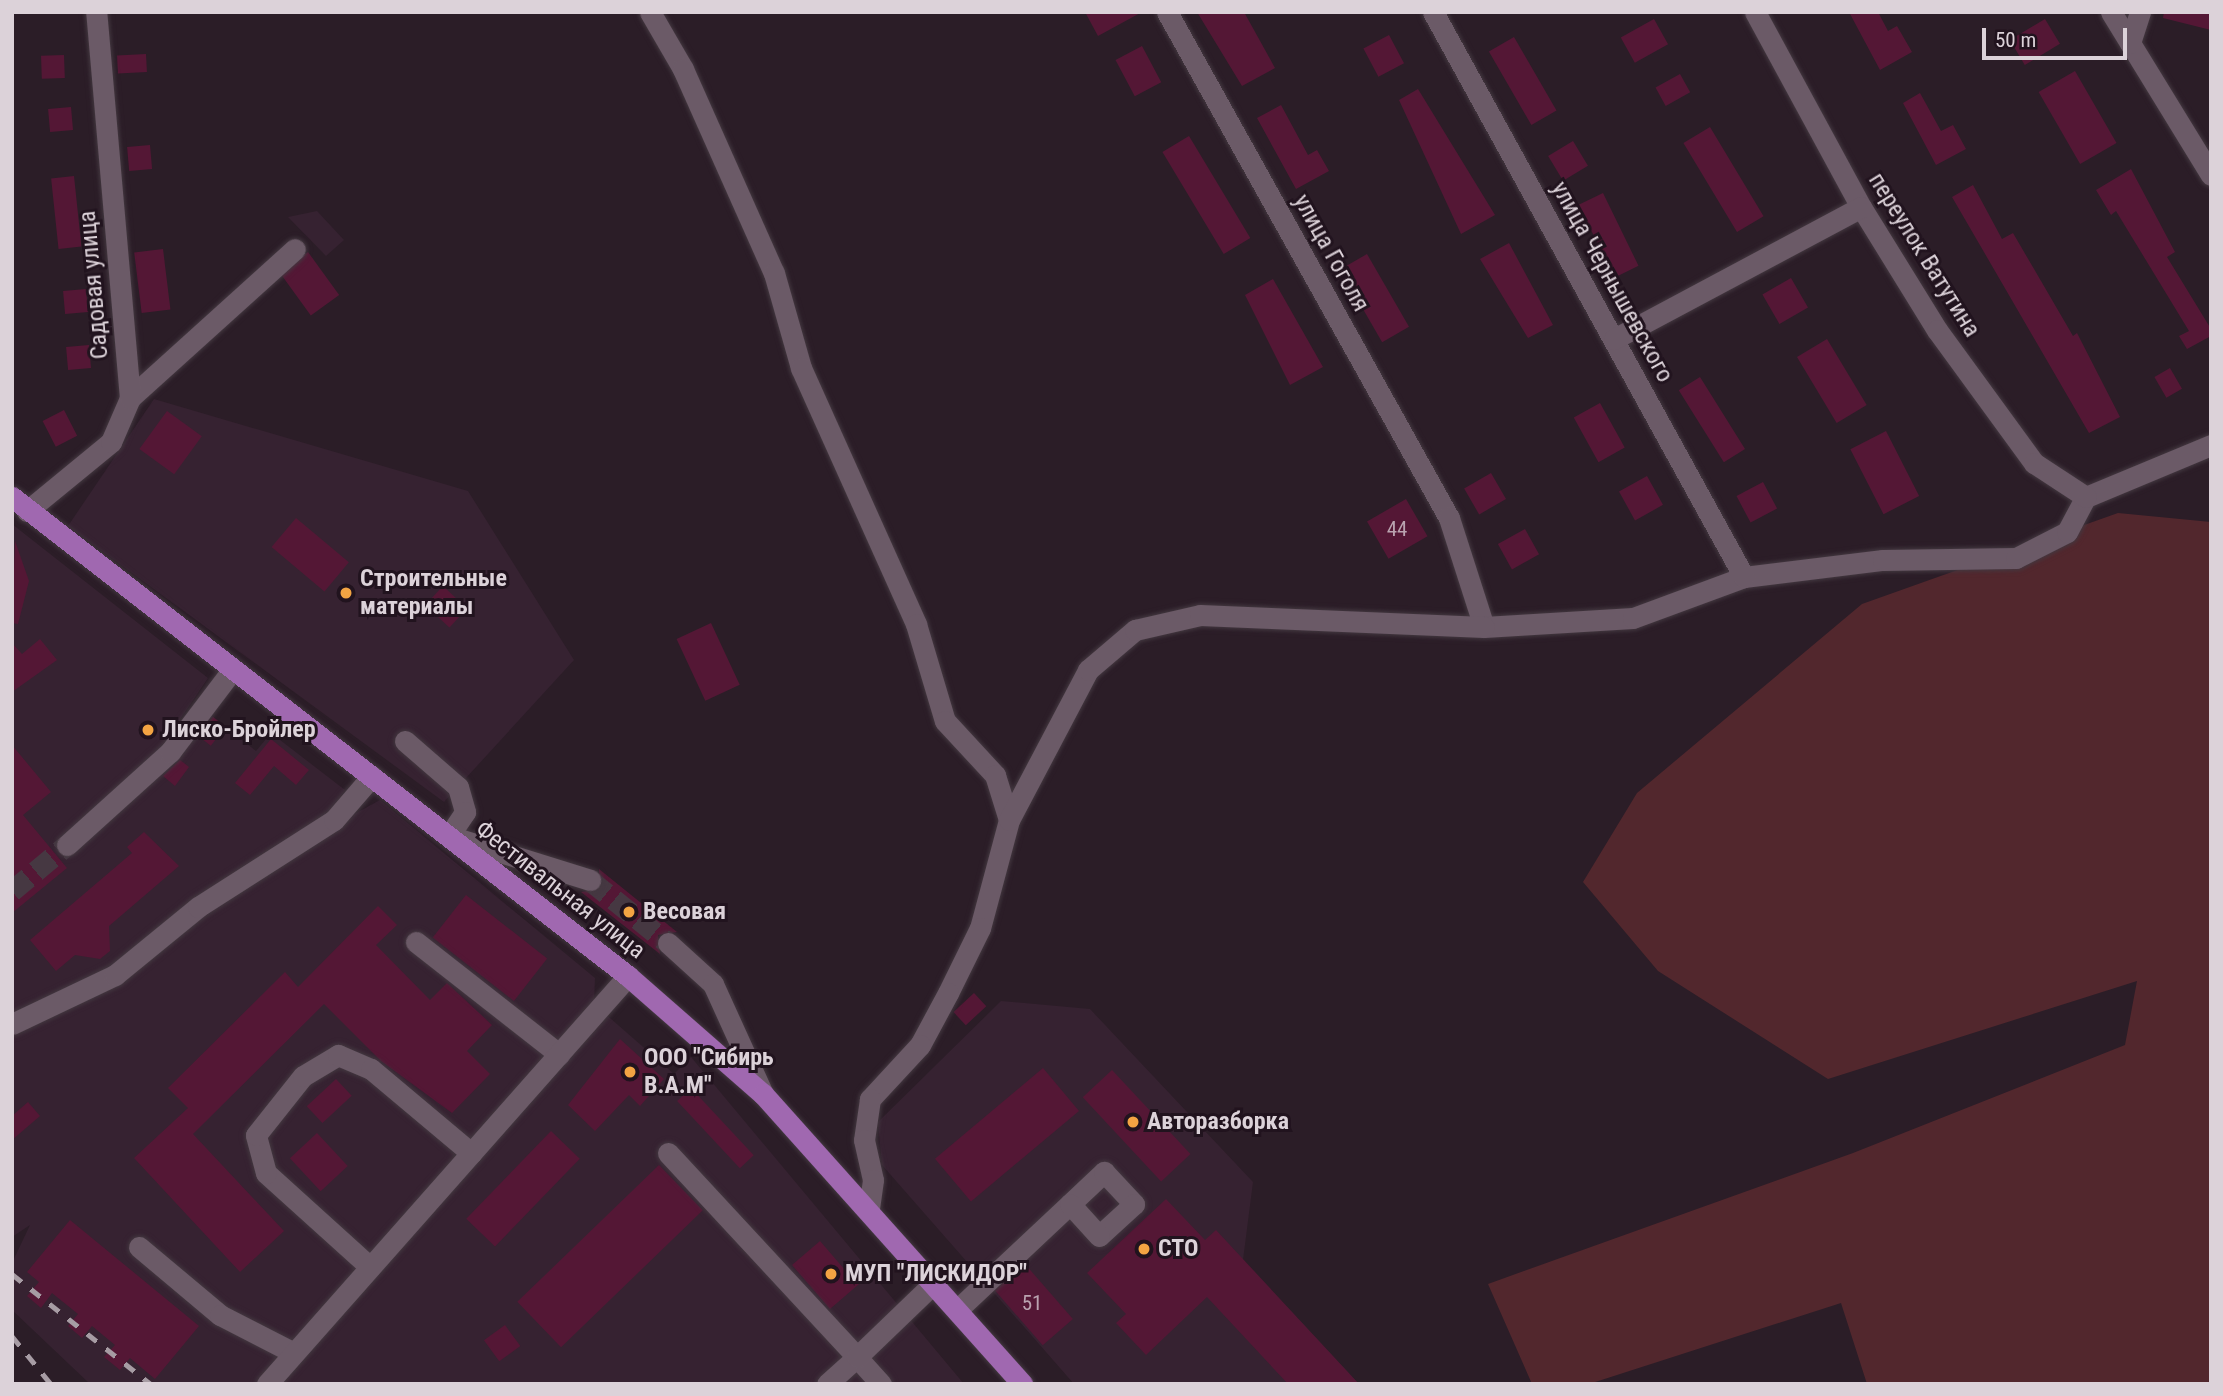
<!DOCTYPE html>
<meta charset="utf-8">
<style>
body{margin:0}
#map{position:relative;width:2223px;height:1396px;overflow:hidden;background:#2b1d27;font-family:"Roboto Condensed",sans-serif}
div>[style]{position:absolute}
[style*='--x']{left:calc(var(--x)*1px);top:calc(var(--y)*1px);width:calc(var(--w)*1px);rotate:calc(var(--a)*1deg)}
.built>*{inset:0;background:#362231}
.green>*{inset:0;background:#52272d}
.building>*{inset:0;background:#541735;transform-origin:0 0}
.minor-tunnel>*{height:21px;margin-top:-10.5px;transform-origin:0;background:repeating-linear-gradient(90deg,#463842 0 21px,transparent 0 31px)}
.roads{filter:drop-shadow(0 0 2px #433840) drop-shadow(0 0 2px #433840)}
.minor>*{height:21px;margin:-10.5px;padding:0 10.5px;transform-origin:10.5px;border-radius:10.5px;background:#6b5a67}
.major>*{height:21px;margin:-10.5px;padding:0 10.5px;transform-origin:10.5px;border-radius:10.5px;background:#a068b0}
.rail>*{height:5px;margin-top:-2.5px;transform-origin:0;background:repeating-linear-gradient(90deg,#a79ca4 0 12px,transparent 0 24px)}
.dots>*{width:19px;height:19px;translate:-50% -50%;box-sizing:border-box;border:4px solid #21131e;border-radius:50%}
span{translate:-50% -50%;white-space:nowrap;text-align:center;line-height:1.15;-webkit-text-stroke:6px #21131e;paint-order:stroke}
.number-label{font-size:21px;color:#baa3b0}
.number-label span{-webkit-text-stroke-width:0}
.street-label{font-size:24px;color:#dcd2d9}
.poi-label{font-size:24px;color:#dcd2d9;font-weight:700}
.left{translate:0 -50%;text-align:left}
.frame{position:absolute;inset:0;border:14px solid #dcd2d9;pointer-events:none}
.scale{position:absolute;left:1982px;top:28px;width:145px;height:32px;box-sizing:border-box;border:4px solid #dcd2d9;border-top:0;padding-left:9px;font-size:21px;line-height:24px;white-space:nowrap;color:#dcd2d9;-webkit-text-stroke:5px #21131e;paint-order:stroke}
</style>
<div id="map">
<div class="built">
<div style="clip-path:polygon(317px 211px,344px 240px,326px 256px,288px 217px)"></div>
<div style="clip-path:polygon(154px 399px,468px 491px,574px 660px,444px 802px,68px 526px)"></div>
<div style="clip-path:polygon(12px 524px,208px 678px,162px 746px,177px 758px,212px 716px,256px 751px,271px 733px,345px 790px,334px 806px,349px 817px,380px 800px,595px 978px,594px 1004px,674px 1074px,691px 1057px,964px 1384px,90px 1384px,12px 1310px,12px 1263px,30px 1225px,12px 1237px)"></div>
<div style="clip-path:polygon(1001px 1001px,1090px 1009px,1253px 1182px,1243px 1260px,1359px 1384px,1074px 1384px,882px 1165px,878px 1122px)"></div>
</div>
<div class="green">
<div style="clip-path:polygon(2118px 513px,2211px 522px,2211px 1384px,1867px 1384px,1841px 1303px,1589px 1384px,1532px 1384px,1488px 1284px,1853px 1153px,2125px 1045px,2137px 981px,1828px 1079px,1658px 971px,1583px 882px,1637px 793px,1862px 604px)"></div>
</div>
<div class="building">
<div style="clip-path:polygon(1085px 12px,1142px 12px,1098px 36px)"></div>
<div style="clip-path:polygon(1197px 12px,1244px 12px,1275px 68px,1242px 86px)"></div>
<div style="clip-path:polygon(1849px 12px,1878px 12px,1888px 31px,1897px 26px,1912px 52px,1880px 70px)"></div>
<div style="clip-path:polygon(2164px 12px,2211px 12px,2211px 30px,2163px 18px)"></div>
<div style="left:1654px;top:19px;width:29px;height:38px;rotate:61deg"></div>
<div style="left:2045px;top:19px;width:29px;height:41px;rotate:59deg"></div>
<div style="left:1389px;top:35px;width:32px;height:29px;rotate:62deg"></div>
<div style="left:1514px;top:37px;width:85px;height:29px;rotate:60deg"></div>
<div style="left:1142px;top:46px;width:41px;height:30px;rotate:62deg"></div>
<div style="left:146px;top:54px;width:18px;height:29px;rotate:87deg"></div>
<div style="left:64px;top:55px;width:23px;height:23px;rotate:88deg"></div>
<div style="left:2075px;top:71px;width:83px;height:42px;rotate:60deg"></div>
<div style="left:1680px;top:74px;width:21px;height:28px;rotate:61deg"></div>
<div style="clip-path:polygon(1418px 89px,1495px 215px,1461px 234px,1399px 100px)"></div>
<div style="clip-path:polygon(1920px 93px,1941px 131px,1953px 125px,1966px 149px,1936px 165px,1903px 103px)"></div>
<div style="clip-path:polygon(1281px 105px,1308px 155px,1317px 150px,1329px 171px,1296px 189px,1257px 118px)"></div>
<div style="left:71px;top:107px;width:23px;height:23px;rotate:85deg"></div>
<div style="left:1710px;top:127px;width:104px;height:31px;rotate:59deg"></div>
<div style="left:1189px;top:136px;width:119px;height:31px;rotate:59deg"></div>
<div style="left:1573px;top:141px;width:29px;height:29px;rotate:59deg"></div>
<div style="left:150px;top:145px;width:24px;height:23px;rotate:85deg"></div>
<div style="clip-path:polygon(2131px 169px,2175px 252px,2167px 257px,2211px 329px,2211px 336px,2187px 349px,2179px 336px,2189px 331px,2116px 211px,2111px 215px,2096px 190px)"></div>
<div style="left:74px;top:176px;width:71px;height:23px;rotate:84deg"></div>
<div style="clip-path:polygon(1973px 185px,2002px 239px,2013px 233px,2073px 336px,2077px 333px,2120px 417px,2089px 433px,1952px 197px)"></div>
<div style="left:1603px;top:193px;width:81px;height:27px;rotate:64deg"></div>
<div style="clip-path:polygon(1509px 243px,1553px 325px,1528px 338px,1480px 259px)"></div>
<div style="left:163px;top:249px;width:61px;height:29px;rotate:83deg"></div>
<div style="left:308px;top:252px;width:53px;height:35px;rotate:54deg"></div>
<div style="left:1367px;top:254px;width:84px;height:31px;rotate:60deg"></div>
<div style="left:1791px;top:278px;width:34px;height:33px;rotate:60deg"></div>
<div style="clip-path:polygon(1273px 279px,1323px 367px,1290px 385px,1245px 295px)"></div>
<div style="left:86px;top:289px;width:23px;height:23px;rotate:85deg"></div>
<div style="left:1827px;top:339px;width:77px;height:35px;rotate:59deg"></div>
<div style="left:89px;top:345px;width:23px;height:23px;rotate:85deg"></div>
<div style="left:2170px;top:368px;width:24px;height:18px;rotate:60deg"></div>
<div style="left:1700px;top:377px;width:85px;height:25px;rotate:58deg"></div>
<div style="left:1600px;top:403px;width:51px;height:30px;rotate:61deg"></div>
<div style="left:64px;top:410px;width:29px;height:24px;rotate:63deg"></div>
<div style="left:167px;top:411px;width:43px;height:47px;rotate:36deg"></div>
<div style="left:1886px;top:431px;width:73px;height:40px;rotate:63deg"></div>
<div style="left:1491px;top:473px;width:30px;height:31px;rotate:60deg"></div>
<div style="left:1647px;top:476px;width:33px;height:32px;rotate:61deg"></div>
<div style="left:1763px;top:482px;width:30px;height:30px;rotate:62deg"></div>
<div style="left:1406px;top:499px;width:43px;height:45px;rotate:60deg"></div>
<div style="left:296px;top:518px;width:69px;height:38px;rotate:40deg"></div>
<div style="left:1525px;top:529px;width:29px;height:31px;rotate:61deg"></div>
<div style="clip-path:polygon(15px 541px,29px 581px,18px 624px,12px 623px)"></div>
<div style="left:443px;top:586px;width:33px;height:26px;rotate:43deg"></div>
<div style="left:711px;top:623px;width:68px;height:38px;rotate:65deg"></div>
<div style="clip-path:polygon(40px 639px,57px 660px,12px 692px,12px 643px,22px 654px)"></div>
<div style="left:213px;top:717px;width:16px;height:24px;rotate:38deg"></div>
<div style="clip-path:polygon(271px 739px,309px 770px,296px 785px,274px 766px,250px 795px,235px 783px)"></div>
<div style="clip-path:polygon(12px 745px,51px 792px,23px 815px,67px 868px,12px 913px)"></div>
<div style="clip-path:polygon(180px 760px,189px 767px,175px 786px,163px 776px)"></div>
<div style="clip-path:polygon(144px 832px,179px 866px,109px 926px,110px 951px,100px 959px,75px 955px,56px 971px,30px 940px,132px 853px,127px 847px)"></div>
<div style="clip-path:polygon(599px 869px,677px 932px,658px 935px,660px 954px,581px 892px,599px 889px)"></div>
<div style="left:466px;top:895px;width:103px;height:54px;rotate:38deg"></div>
<div style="clip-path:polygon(378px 906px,397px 925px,376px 945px,430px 1000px,447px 983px,492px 1025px,467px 1051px,490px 1074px,452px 1113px,381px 1061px,324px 1004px,193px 1134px,284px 1231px,240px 1272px,134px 1158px,188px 1108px,168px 1088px,285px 972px,298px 987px)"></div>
<div style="left:974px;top:993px;width:18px;height:28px;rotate:47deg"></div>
<div style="clip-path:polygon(620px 1039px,664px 1079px,640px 1106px,629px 1095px,595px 1131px,568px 1105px)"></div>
<div style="left:1043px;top:1068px;width:56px;height:141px;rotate:50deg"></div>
<div style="left:1112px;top:1070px;width:115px;height:40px;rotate:47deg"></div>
<div style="left:336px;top:1079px;width:23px;height:40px;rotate:47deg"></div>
<div style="left:691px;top:1088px;width:92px;height:19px;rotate:47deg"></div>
<div style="clip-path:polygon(28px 1102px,40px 1116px,12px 1140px,12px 1116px)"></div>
<div style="left:551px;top:1131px;width:40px;height:122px;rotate:44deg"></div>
<div style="left:317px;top:1133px;width:45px;height:37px;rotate:47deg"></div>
<div style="left:659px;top:1165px;width:63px;height:197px;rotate:46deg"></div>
<div style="clip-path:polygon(1166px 1199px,1205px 1240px,1216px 1230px,1359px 1384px,1288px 1384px,1207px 1297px,1146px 1355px,1116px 1323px,1126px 1314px,1087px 1273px)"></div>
<div style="clip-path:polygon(70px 1220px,199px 1326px,155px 1379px,130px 1358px,120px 1370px,104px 1357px,115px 1345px,92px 1326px,82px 1338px,68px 1326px,78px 1314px,52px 1293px,41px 1308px,27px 1296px,39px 1282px,27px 1272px)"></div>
<div style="clip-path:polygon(820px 1241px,845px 1270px,853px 1263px,866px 1278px,830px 1309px,792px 1265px)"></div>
<div style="left:1025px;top:1264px;width:73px;height:40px;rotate:49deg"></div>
<div style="left:505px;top:1325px;width:26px;height:26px;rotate:54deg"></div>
</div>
<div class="minor-tunnel">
<div style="--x:590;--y:880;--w:100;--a:38.9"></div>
<div style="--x:12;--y:891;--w:72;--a:-39.9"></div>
</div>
<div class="roads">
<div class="minor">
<div style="--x:650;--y:12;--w:66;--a:59.9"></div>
<div style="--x:683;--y:69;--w:223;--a:66"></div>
<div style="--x:774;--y:273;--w:99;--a:74.1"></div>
<div style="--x:801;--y:368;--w:281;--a:65.8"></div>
<div style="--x:916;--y:624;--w:101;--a:73.4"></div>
<div style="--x:945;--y:721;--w:74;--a:47.2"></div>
<div style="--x:995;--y:775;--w:47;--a:72.7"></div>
<div style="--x:1009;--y:820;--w:112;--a:105"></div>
<div style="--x:980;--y:928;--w:72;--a:116.2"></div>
<div style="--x:948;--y:993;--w:59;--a:118.3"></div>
<div style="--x:920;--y:1045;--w:74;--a:132.8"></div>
<div style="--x:870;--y:1099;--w:41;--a:98.3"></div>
<div style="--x:864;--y:1140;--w:41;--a:77.3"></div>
<div style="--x:873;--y:1180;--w:28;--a:98"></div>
<div style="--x:1167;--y:12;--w:579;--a:60.87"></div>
<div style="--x:1449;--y:518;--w:114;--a:72.2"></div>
<div style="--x:1484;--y:627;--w:149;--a:-3.5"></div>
<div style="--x:1633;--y:618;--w:118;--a:-20.3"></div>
<div style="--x:1744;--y:577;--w:140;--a:-7"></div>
<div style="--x:1883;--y:560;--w:133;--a:-0.9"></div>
<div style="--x:2016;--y:558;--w:57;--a:-27"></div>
<div style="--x:2067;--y:532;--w:40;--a:-62"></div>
<div style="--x:2086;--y:497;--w:135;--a:-22.6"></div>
<div style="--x:1433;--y:12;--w:645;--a:61.17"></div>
<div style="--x:1755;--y:12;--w:222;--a:61.5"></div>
<div style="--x:1861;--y:207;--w:145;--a:58.3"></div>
<div style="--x:1937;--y:330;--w:165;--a:53.9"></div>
<div style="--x:2034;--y:463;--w:62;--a:33.2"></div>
<div style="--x:2111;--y:12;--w:191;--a:58.5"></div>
<div style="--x:2130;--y:43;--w:33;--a:-72"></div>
<div style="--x:1614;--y:339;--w:280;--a:-28.1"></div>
<div style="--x:130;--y:398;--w:222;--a:-42.1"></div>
<div style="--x:27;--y:511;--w:109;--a:-39.4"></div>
<div style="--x:111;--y:442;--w:48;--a:-66.6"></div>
<div style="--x:130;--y:398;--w:387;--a:-95"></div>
<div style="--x:405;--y:741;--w:70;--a:41"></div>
<div style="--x:458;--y:787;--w:26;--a:74"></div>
<div style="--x:465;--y:812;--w:29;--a:124"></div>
<div style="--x:449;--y:836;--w:148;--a:17.3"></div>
<div style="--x:1009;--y:820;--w:170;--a:-62.2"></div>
<div style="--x:1088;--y:670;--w:62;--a:-40.4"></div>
<div style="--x:1135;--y:630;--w:67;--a:-13"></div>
<div style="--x:1200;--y:615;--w:284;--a:2.4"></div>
<div style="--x:67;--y:845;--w:139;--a:-42.1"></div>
<div style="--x:170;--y:752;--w:104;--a:-52.8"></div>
<div style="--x:416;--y:942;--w:182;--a:38.1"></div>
<div style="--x:668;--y:943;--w:61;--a:42.3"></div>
<div style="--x:713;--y:984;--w:121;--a:65.6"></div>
<div style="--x:12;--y:1024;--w:114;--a:-25.4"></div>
<div style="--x:115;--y:975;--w:107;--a:-39.3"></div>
<div style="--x:198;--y:907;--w:161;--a:-32.6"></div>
<div style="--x:334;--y:820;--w:58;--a:-49.2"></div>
<div style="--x:668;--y:1153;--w:278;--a:47.2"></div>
<div style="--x:857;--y:1357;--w:40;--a:138"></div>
<div style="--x:139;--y:1247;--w:106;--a:40"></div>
<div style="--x:220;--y:1315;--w:83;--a:27.2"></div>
<div style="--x:370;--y:1267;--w:140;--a:-137.9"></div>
<div style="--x:266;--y:1173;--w:39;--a:-105"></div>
<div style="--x:256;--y:1135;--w:75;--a:-51.5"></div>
<div style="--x:303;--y:1076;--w:41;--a:-31"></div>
<div style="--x:338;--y:1055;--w:36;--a:23"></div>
<div style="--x:371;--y:1069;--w:131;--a:40"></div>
<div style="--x:957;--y:1310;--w:155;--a:-43.2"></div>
<div style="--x:1070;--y:1204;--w:47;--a:-43.3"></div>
<div style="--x:1104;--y:1172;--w:44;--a:46.8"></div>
<div style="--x:1134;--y:1204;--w:47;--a:137.6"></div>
<div style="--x:1099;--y:1236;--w:43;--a:-132.2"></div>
<div style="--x:267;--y:1384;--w:545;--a:-48.5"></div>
<div style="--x:881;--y:1384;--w:36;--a:-132"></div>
<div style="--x:857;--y:1357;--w:107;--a:-43.9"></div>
</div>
<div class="major">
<div style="--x:12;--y:497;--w:780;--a:37.87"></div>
<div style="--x:628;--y:976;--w:179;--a:41.2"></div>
<div style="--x:763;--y:1094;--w:389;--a:48.2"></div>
</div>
</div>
<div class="rail">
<div style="--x:12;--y:1274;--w:177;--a:38.4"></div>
<div style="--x:12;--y:1336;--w:62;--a:50.9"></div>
</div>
<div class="dots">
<div style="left:346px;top:593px;background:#f3a443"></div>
<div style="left:148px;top:730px;background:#f3a443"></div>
<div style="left:629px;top:912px;background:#f3a443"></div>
<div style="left:630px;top:1072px;background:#f3a443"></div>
<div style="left:1133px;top:1122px;background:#f3a443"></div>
<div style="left:1144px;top:1249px;background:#f3a443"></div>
<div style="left:831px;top:1274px;background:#f3a443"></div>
</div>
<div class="number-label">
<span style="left:1397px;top:529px">44</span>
<span style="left:1032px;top:1303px">51</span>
</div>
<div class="street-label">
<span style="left:1331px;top:253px;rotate:61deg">улица Гоголя</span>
<span style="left:1924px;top:255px;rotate:58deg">переулок Ватутина</span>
<span style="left:1612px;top:282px;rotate:61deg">улица Чернышевского</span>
<span style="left:94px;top:285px;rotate:-95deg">Садовая улица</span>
<span style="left:560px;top:890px;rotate:38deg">Фестивальная улица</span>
</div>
<div class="poi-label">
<span class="left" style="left:360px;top:593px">Строительные<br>материалы</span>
<span class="left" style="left:162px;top:730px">Лиско-Бройлер</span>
<span class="left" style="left:643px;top:912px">Весовая</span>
<span class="left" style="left:644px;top:1072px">ООО "Сибирь<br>В.А.М"</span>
<span class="left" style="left:1147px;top:1122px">Авторазборка</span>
<span class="left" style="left:1158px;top:1249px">СТО</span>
<span class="left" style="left:845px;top:1274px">МУП "ЛИСКИДОР"</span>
</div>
<div class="frame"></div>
<div class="scale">50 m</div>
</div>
